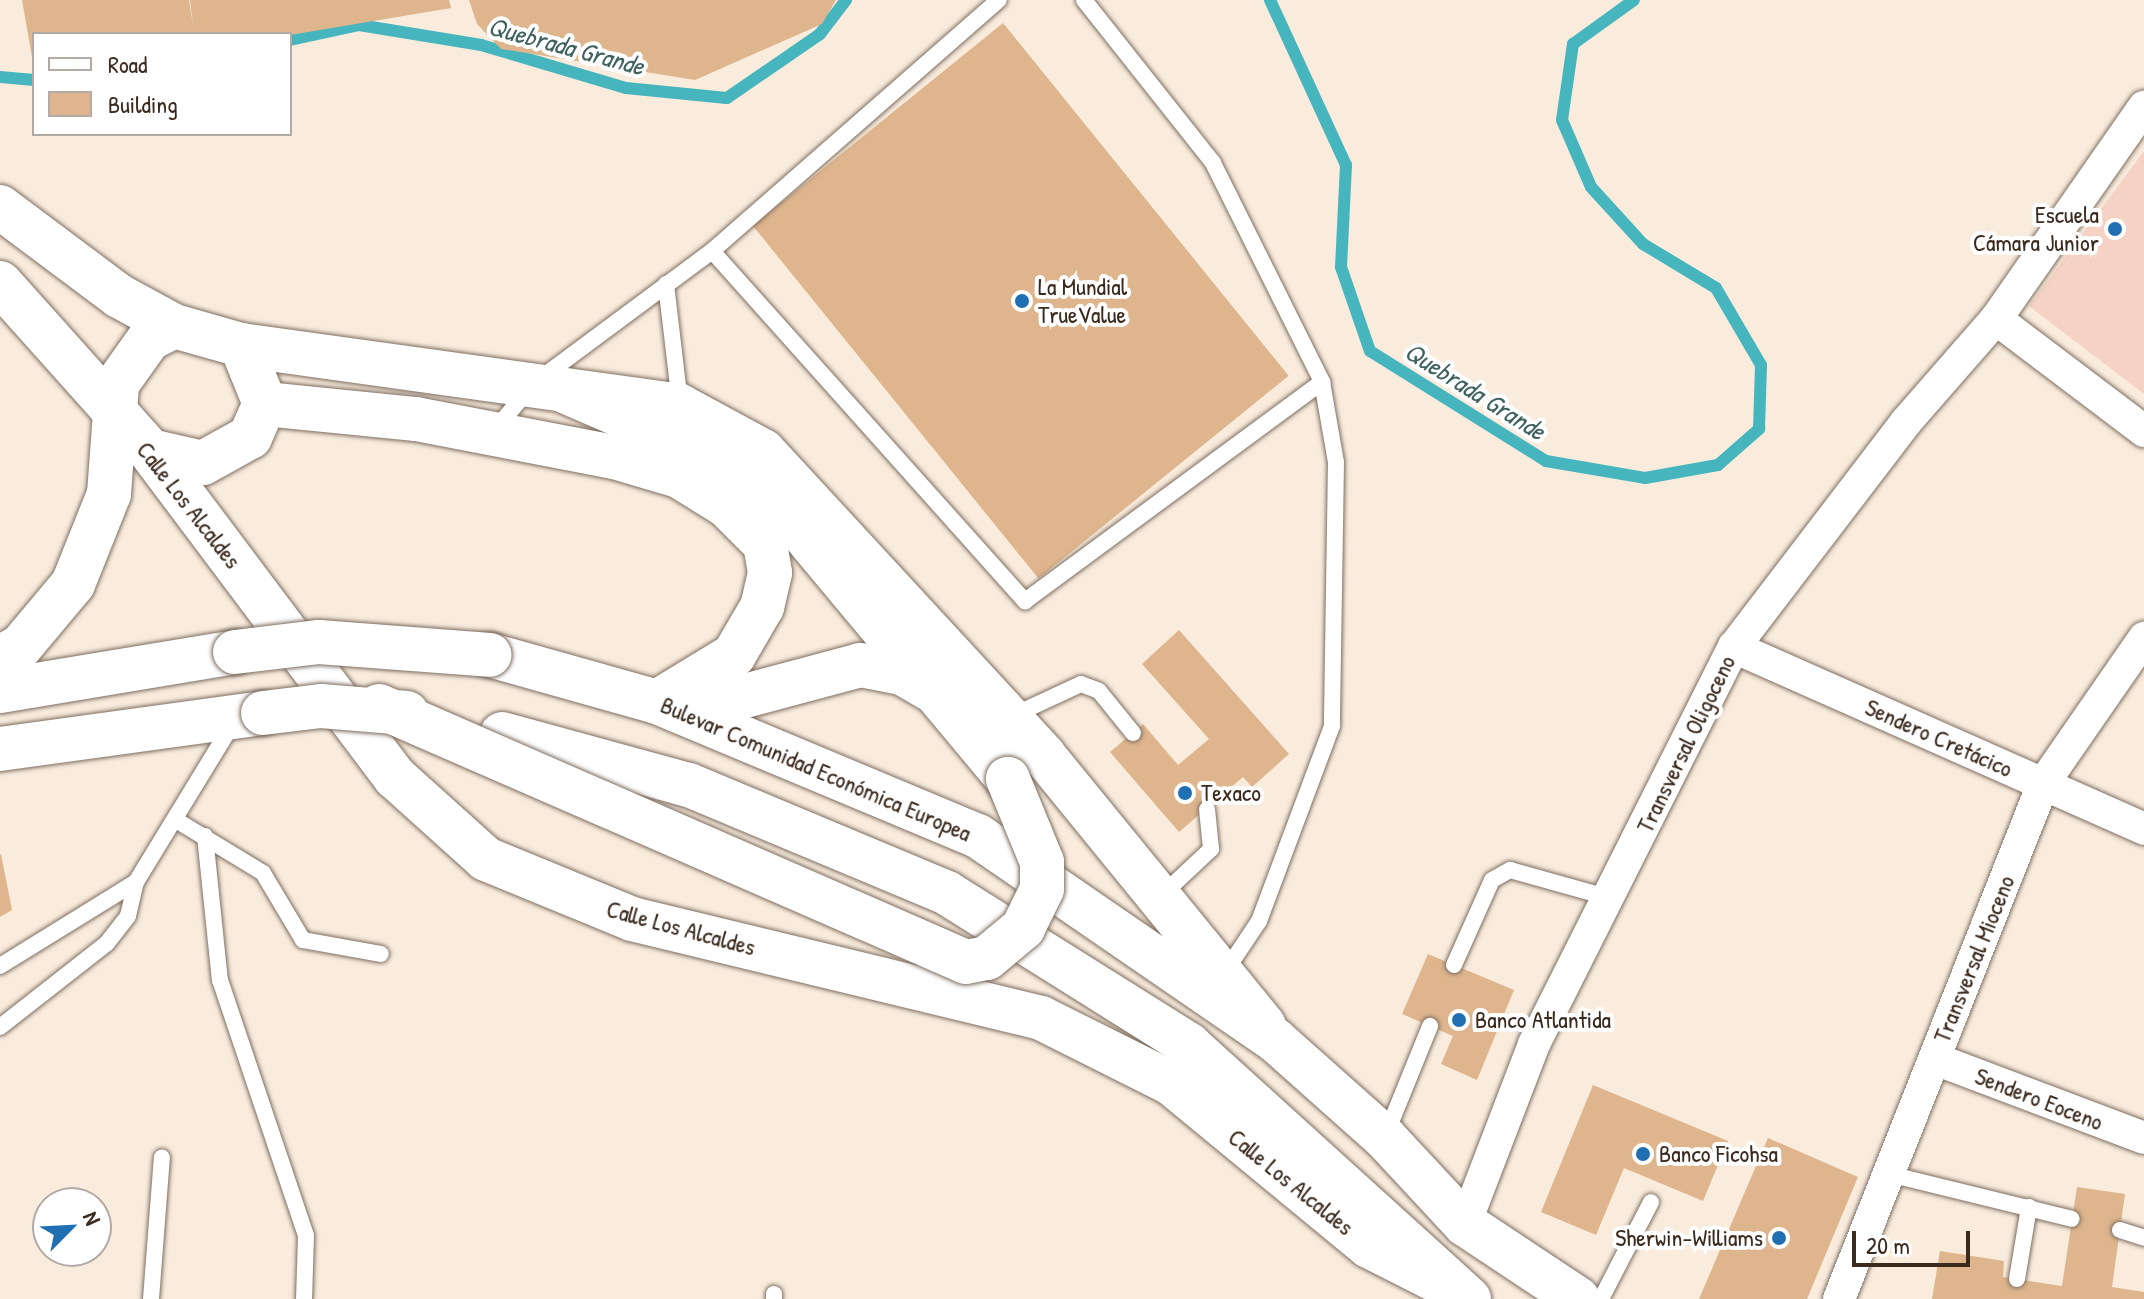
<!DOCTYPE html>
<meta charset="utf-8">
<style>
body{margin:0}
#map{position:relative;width:2144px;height:1299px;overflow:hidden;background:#f9ecdd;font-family:"Patrick Hand",sans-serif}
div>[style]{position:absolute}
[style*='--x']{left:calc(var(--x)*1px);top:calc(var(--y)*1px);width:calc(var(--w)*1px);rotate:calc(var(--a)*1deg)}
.built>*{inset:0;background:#f6d2c4}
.stream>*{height:12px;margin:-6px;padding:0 6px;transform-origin:6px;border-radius:6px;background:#46b5be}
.building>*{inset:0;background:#deb58d;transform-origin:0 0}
.roads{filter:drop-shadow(0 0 2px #7e6e61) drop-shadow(0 0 2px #7e6e61)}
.lane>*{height:16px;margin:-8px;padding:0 8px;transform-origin:8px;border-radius:8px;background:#fff}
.street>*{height:32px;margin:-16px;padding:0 16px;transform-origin:16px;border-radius:16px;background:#fff}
.secondary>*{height:44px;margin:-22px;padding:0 22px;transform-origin:22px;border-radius:22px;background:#fff}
.primary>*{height:44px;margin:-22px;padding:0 22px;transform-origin:22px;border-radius:22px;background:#fff}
.bridges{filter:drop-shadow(0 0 2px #7e6e61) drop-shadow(0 0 2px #7e6e61)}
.primary-bridge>*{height:44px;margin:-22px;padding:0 22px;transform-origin:22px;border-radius:22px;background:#fff}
.dots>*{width:22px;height:22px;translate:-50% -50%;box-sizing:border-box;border:4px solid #fff;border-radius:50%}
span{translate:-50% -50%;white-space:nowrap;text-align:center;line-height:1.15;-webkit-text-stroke:8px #fff;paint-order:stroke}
.poi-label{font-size:24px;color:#3b2a1e}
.right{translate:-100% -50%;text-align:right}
.left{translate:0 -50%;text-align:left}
.street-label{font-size:24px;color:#3b2a1e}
.water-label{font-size:26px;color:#3f625e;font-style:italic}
.legend{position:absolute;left:32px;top:32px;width:260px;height:104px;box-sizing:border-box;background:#fff;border:2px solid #b1aaa5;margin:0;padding:10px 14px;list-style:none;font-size:24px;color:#3b2a1e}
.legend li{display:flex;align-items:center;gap:16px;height:40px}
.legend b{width:40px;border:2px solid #b1aaa5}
.north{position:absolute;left:32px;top:1187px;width:80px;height:80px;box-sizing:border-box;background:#fff;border:2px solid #b1aaa5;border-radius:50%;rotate:66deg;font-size:22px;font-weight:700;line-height:32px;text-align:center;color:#3b2a1e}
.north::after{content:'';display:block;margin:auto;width:28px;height:36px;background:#1f6fb2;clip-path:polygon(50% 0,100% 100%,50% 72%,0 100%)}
.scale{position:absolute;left:1852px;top:1231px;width:118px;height:36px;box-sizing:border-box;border:4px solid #3b2a1e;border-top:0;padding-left:10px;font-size:24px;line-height:28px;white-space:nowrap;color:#3b2a1e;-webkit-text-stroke:6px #fff;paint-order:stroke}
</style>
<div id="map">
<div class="built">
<div style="clip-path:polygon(2144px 151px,2144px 394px,2029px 306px)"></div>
</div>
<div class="stream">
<div style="--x:1270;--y:0;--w:182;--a:65.3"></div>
<div style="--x:1346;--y:165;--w:102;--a:92.8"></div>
<div style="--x:1341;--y:267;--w:89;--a:71"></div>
<div style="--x:1370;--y:351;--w:208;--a:32"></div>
<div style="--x:1546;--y:461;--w:100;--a:9.7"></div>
<div style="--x:1645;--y:478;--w:74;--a:-10.1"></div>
<div style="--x:1718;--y:465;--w:55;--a:-41.3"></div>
<div style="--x:1759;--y:429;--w:64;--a:-88.2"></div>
<div style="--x:1761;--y:365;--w:89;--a:-120.3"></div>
<div style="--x:1716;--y:288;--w:85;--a:-148.9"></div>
<div style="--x:1643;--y:244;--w:77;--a:-132.4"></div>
<div style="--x:1591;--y:187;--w:73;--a:-113.4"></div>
<div style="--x:1562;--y:120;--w:77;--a:-81.8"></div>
<div style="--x:1573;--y:44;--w:75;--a:-35.8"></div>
<div style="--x:290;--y:40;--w:71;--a:-12.3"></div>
<div style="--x:359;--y:25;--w:124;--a:9.3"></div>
<div style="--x:481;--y:45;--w:151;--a:16.5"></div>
<div style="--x:626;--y:88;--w:101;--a:5.7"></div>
<div style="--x:727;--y:98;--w:113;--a:-34.5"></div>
<div style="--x:820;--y:34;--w:43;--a:-52.6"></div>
<div style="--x:0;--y:77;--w:34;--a:5"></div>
</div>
<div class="building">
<div style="clip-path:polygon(22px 0,189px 0,193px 25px,190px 0,449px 0,451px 8px,290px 35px,34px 34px,32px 57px)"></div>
<div style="clip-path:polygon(469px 0,836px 0,822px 24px,695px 80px,501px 49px,477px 24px)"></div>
<div style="left:1003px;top:23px;width:454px;height:322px;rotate:51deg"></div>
<div style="clip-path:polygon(1179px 630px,1289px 754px,1252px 787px,1243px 777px,1179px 832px,1110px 752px,1143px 724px,1178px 765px,1209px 739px,1142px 664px)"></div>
<div style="clip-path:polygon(1px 854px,12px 910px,0 917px,0 855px)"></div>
<div style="clip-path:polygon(1428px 954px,1514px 990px,1477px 1080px,1441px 1064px,1453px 1036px,1402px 1014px)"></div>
<div style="clip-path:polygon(1593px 1085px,1728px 1141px,1703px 1201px,1624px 1168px,1596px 1235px,1541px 1212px)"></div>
<div style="clip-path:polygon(1768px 1138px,1858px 1177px,1807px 1299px,1699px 1299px)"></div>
<div style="clip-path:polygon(2077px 1187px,2125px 1194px,2112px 1287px,2144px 1292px,2144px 1299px,1932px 1299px,1940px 1251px,2004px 1261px,2003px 1277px,2062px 1286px)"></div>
</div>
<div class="roads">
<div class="lane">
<div style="--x:1084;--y:0;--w:208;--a:51.6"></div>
<div style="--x:1213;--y:163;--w:245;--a:63.5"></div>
<div style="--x:1322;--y:382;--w:81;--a:80.1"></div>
<div style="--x:1336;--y:462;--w:264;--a:90.9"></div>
<div style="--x:1332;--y:726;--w:208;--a:110.5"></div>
<div style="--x:1259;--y:921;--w:65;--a:123.7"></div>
<div style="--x:712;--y:251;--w:470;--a:48.2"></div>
<div style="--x:1025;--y:601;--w:369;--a:-36.4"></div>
<div style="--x:666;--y:284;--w:121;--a:83.3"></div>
<div style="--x:494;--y:431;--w:61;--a:-50.3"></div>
<div style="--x:533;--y:384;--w:223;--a:-36.6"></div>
<div style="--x:712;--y:251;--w:381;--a:-41.2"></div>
<div style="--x:1012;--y:716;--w:76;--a:-24.9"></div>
<div style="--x:1081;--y:684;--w:19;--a:21"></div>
<div style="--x:1099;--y:691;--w:54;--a:51"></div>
<div style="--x:176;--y:820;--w:102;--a:31.3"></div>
<div style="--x:263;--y:873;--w:78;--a:59.2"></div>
<div style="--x:303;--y:940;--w:79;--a:10.2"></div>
<div style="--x:205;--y:836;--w:145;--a:84.1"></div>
<div style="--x:220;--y:980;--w:270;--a:71.4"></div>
<div style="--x:306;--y:1236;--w:63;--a:91.8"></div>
<div style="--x:1161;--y:896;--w:69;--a:-43.2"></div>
<div style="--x:1211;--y:849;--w:40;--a:-95.7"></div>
<div style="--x:1454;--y:965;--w:93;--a:-65.9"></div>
<div style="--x:1492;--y:880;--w:21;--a:-29"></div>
<div style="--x:1510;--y:870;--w:104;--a:15.6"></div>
<div style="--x:0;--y:966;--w:160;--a:-31.7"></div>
<div style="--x:136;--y:882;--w:186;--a:-58.6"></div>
<div style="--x:0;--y:1027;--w:136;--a:-38.1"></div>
<div style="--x:107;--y:943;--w:34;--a:-52"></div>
<div style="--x:128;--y:916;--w:35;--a:-77"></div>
<div style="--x:1385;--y:1137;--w:120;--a:-67.9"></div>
<div style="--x:1889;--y:1174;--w:188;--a:13.8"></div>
<div style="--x:2120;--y:1230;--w:25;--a:18"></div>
<div style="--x:2017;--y:1279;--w:73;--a:-80.5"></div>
<div style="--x:151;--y:1299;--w:142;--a:-85.6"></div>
<div style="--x:774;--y:1299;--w:5;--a:-90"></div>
<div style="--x:1601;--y:1299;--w:109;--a:-62.7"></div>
</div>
<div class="street">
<div style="--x:1996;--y:319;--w:186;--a:37.1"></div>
<div style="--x:1734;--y:647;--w:449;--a:23.9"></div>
<div style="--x:1935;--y:1059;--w:223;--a:20.7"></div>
<div style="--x:1465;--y:1224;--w:193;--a:-69"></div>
<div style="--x:1534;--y:1044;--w:445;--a:-63.3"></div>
<div style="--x:1734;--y:647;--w:283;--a:-52.6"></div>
<div style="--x:1906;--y:422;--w:137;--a:-48.9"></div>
<div style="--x:1996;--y:319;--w:259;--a:-55.1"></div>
<div style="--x:1839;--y:1299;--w:554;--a:-68.39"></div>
<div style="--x:2043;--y:784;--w:178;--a:-55.3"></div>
</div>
<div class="secondary">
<div style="--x:0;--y:207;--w:149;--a:36.8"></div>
<div style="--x:119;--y:296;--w:63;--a:28.6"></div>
<div style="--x:174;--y:326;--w:70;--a:15.8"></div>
<div style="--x:241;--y:345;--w:443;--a:7.9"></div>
<div style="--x:680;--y:406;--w:94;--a:28.5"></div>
<div style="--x:763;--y:451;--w:415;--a:47.3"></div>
<div style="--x:1044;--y:756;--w:348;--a:50.8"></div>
<div style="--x:0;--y:283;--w:225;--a:48.2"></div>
<div style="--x:150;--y:451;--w:408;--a:53.1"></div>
<div style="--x:395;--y:777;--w:122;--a:42"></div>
<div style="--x:486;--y:859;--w:158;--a:22.3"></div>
<div style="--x:632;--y:919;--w:421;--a:13.6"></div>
<div style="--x:1041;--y:1018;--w:145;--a:26.6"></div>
<div style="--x:1171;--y:1083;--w:256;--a:39.5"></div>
<div style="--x:1369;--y:1246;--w:82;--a:26.9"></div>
</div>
<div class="primary">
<div style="--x:553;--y:386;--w:156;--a:23.4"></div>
<div style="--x:696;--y:448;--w:111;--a:35.8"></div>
<div style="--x:786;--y:513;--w:346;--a:50.2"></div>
<div style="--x:265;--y:404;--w:152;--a:5.7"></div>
<div style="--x:416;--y:419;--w:202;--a:10.9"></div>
<div style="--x:614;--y:457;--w:68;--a:16.3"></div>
<div style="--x:679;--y:476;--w:57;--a:32"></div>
<div style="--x:727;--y:506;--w:54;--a:45"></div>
<div style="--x:765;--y:544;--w:29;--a:80"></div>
<div style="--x:770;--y:573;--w:35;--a:103"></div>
<div style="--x:762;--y:607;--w:56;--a:120.3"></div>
<div style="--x:734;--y:655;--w:90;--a:148.6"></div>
<div style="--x:150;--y:451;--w:54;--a:12.8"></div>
<div style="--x:203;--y:463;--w:54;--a:-29"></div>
<div style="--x:250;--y:437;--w:36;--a:-66"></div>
<div style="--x:265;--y:404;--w:64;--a:-112.1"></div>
<div style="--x:490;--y:655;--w:173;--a:15.7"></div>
<div style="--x:657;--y:702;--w:348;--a:22.7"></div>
<div style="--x:978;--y:836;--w:360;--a:34.5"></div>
<div style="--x:1275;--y:1040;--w:147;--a:41.7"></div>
<div style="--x:1385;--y:1138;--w:117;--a:47.1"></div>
<div style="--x:1465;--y:1224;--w:136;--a:33.6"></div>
<div style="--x:0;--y:658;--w:24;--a:-30"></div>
<div style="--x:21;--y:646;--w:81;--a:-50"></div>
<div style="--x:73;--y:584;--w:97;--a:-68.2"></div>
<div style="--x:109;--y:494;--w:110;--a:-85.8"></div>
<div style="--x:117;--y:384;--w:55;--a:-54.6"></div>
<div style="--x:149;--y:339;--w:28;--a:-27"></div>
<div style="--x:0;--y:691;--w:238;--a:-9.4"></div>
<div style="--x:685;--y:712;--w:181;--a:-15"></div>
<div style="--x:860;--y:665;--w:43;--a:10.8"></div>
<div style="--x:902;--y:673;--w:38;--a:30"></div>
<div style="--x:502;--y:734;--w:194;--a:15.3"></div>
<div style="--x:689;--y:785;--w:280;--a:22.7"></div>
<div style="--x:947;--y:893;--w:286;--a:32.1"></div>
<div style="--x:1189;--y:1045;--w:378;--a:42.2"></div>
<div style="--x:0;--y:749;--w:265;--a:-7.8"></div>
</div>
</div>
<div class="bridges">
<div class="primary-bridge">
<div style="--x:235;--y:652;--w:85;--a:-6.8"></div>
<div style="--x:319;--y:642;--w:171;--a:4.3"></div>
<div style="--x:379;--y:706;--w:640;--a:23.56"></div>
<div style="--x:966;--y:962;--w:21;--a:-11"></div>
<div style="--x:987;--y:958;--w:47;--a:-39.8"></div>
<div style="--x:1023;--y:928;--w:43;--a:-64"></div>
<div style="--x:1042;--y:889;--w:27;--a:-90"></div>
<div style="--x:1042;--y:862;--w:90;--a:-112.3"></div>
<div style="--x:263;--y:713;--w:58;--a:-6.9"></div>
<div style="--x:321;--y:706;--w:86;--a:4.7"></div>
</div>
</div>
<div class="dots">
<div style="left:2115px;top:229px;background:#1f6fb2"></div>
<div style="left:1022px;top:301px;background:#1f6fb2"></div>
<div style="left:1185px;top:793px;background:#1f6fb2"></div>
<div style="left:1459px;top:1020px;background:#1f6fb2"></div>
<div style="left:1643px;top:1154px;background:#1f6fb2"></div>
<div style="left:1779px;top:1238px;background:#1f6fb2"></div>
</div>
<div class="poi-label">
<span class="right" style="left:2099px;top:229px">Escuela<br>Cámara Junior</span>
<span class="left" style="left:1038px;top:301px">La Mundial<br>TrueValue</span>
<span class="left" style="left:1201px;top:793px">Texaco</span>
<span class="left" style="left:1475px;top:1020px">Banco Atlantida</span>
<span class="left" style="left:1659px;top:1154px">Banco Ficohsa</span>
<span class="right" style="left:1763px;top:1238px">Sherwin-Williams</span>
</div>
<div class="street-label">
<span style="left:189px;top:505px;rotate:52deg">Calle Los Alcaldes</span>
<span style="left:1939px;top:738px;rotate:24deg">Sendero Cretácico</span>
<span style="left:1686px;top:744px;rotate:-64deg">Transversal Oligoceno</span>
<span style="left:816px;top:769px;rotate:23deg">Bulevar Comunidad Económica Europea</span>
<span style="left:681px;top:928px;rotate:15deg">Calle Los Alcaldes</span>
<span style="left:1974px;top:959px;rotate:-68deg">Transversal Mioceno</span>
<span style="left:2039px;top:1099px;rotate:21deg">Sendero Eoceno</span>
<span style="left:1291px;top:1182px;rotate:39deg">Calle Los Alcaldes</span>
</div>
<div class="water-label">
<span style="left:566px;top:46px;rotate:15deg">Quebrada Grande</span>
<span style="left:1475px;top:391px;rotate:32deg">Quebrada Grande</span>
</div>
<ul class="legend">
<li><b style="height:10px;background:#fff"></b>Road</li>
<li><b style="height:22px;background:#deb58d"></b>Building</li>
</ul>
<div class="north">N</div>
<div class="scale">20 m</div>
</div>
